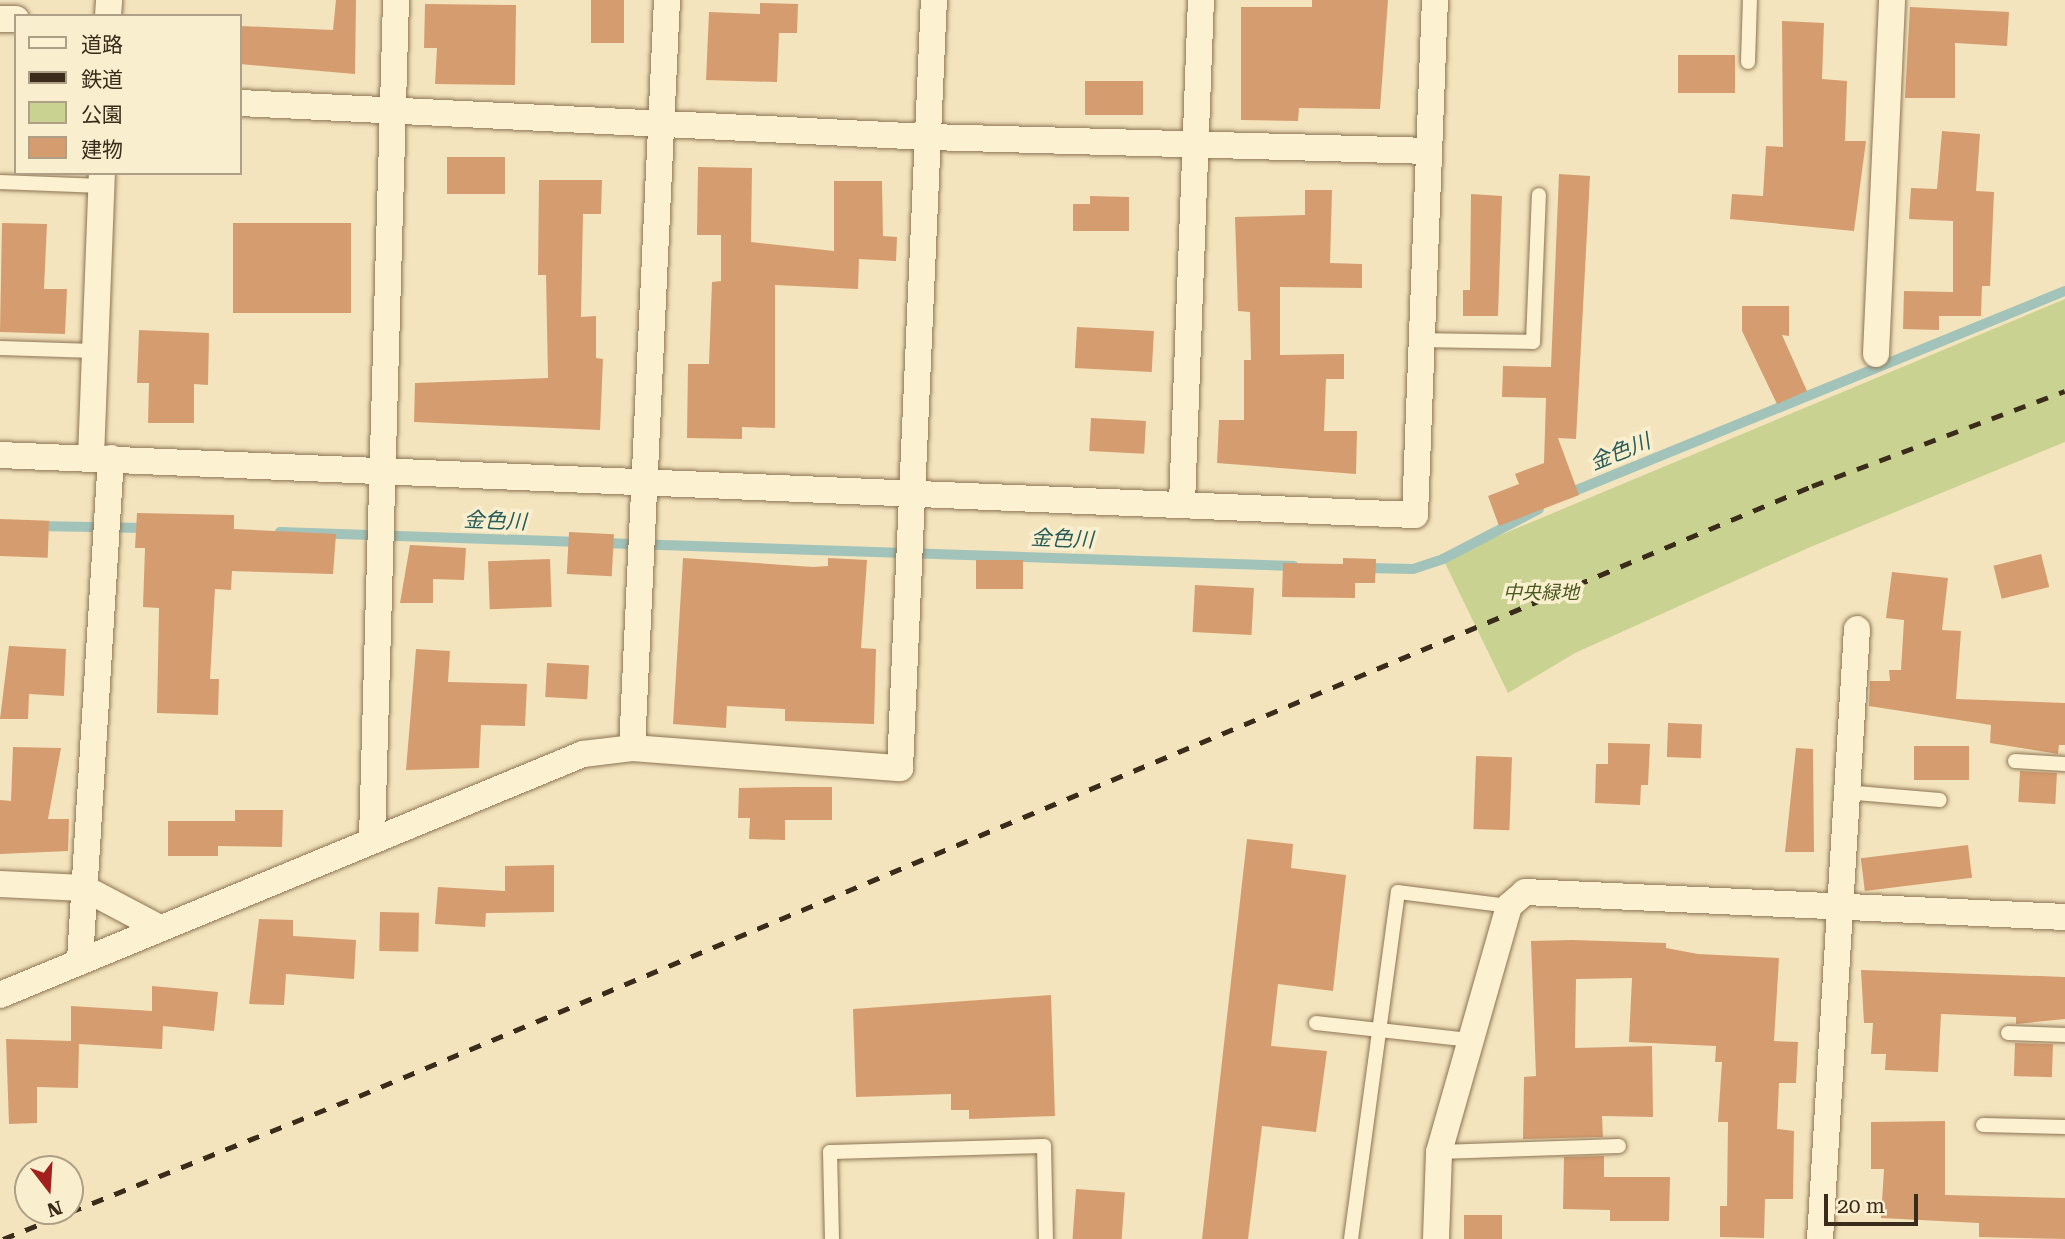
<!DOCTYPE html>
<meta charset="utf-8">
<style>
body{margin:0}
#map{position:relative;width:2065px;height:1239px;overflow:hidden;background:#f3e4bd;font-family:"Roboto Serif","Noto Sans JP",serif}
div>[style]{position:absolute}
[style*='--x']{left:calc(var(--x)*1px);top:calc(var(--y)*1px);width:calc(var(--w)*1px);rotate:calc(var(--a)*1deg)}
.green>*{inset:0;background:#c9d290}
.stream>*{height:10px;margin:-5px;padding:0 5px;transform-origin:5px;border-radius:5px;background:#a1c3ba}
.building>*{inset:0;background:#d59c6f;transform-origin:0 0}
.roads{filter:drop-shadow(0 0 2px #8d7454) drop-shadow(0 0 2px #8d7454)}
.service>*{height:14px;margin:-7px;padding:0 7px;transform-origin:7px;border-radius:7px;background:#fcf1d1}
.minor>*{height:26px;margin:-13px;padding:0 13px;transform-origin:13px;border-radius:13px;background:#fcf1d1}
.rail>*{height:5px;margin-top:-2.5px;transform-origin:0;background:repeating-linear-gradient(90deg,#3a2b1b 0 12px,transparent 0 24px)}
span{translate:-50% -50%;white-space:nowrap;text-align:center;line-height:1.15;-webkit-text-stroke:7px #f9eece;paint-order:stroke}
.park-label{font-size:19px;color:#49591f;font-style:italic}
.water-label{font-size:21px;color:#285c5a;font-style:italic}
.legend{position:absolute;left:14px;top:14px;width:228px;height:161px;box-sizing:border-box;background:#f9eece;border:2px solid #ada086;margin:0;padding:9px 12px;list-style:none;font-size:21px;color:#3a2b1b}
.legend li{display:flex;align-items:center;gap:14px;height:35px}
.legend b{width:35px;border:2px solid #ada086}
.north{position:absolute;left:14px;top:1155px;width:70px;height:70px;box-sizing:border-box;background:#f9eece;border:2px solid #ada086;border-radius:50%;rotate:163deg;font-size:19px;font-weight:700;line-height:28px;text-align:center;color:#3a2b1b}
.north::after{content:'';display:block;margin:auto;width:24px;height:32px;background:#a2201d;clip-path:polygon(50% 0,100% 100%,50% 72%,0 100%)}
.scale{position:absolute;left:1824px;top:1194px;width:94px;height:32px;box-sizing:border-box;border:4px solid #3a2b1b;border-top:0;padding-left:9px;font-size:21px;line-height:24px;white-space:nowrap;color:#3a2b1b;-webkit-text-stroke:5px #f9eece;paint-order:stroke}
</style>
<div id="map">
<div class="green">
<div style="clip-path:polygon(2065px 299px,2065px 442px,1808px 548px,1575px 653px,1508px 693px,1443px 559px)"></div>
</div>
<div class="stream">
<div style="--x:1567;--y:494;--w:538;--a:-22.18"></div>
<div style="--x:36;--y:526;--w:110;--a:1"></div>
<div style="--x:280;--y:532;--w:300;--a:1.9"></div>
<div style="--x:602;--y:543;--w:692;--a:1.9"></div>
<div style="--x:1365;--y:568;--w:48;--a:1.2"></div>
<div style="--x:1413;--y:569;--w:32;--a:-18"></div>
<div style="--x:1443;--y:559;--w:108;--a:-27.5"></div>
</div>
<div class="building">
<div style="clip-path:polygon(336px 0,356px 0,355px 74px,240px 64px,240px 26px,333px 30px)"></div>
<div style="left:591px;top:0;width:33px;height:43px"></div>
<div style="clip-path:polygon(1312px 0,1388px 0,1380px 109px,1299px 108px,1298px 121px,1241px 120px,1241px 7px,1312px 7px)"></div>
<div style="clip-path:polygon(760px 3px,798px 4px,797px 33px,779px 33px,777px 82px,706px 80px,709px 12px,760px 14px)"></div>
<div style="clip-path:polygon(425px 4px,516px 5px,515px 85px,435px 84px,437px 48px,424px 48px)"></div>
<div style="clip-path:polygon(1910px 7px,2009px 12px,2007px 46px,1955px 43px,1955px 98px,1905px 98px)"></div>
<div style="clip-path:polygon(1782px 21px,1824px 23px,1822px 79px,1847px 81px,1845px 141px,1866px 141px,1854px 231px,1730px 219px,1732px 194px,1763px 196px,1766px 146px,1783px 147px)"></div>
<div style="left:1678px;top:55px;width:57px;height:38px"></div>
<div style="left:1143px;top:81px;width:34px;height:58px;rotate:90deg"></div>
<div style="clip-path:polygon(1942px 131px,1980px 134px,1976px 191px,1994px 192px,1990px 286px,1982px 286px,1981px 316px,1939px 316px,1939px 330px,1903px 329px,1904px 291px,1953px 292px,1953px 221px,1909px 219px,1911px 188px,1937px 189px)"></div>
<div style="left:447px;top:157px;width:58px;height:37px"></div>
<div style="clip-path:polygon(698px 167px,752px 168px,751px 242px,834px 251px,834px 181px,882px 181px,883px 236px,897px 237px,896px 261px,859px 259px,858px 289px,775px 285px,775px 428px,742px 427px,742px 439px,687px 438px,688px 364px,709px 364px,712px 282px,721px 281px,721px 235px,697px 235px)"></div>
<div style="clip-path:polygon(1559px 174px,1590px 176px,1576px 439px,1558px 438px,1579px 495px,1499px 526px,1488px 496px,1519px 484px,1515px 474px,1544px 463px,1546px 398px,1502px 397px,1503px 366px,1551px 367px)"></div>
<div style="clip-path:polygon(539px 180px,602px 180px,601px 214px,583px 214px,581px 317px,596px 316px,596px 358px,603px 359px,600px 430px,414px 422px,415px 383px,548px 378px,546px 275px,538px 275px)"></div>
<div style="clip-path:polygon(1305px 190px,1332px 190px,1330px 263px,1362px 264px,1362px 288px,1280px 287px,1280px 355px,1344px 354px,1344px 379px,1326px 379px,1324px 431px,1357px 431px,1356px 474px,1217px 463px,1219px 420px,1244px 420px,1244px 360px,1251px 360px,1250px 312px,1238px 311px,1235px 217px,1305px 215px)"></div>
<div style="clip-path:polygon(1471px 194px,1502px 196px,1498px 316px,1463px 316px,1463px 290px,1470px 290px)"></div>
<div style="clip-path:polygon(1090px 196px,1129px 197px,1129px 231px,1073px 231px,1073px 204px,1090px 204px)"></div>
<div style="clip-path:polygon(2px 223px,47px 224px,44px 289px,67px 289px,65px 334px,0 332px)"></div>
<div style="left:233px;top:223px;width:118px;height:90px"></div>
<div style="clip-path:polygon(1742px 306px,1789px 306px,1789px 336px,1782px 335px,1807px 391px,1777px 404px,1742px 331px)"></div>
<div style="left:1077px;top:327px;width:77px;height:41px;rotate:3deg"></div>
<div style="clip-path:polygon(139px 330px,209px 333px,208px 385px,194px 384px,194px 423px,148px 423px,149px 383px,137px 383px)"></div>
<div style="left:1091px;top:418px;width:55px;height:33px;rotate:3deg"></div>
<div style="clip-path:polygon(137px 513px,234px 515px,234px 529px,336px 534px,333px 574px,232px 571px,231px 590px,215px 589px,210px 679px,219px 679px,218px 715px,157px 713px,159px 608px,143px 607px,145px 548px,135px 548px)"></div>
<div style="left:0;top:519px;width:49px;height:37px;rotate:2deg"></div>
<div style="left:569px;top:532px;width:45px;height:42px;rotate:3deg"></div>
<div style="clip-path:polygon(410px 545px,466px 548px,464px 580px,433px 579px,433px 603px,400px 603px)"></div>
<div style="left:2041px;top:554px;width:34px;height:49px;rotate:76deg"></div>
<div style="clip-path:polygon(683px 558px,813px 567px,828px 566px,828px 558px,867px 560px,861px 648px,876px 649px,874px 724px,785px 721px,785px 709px,727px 706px,726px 728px,673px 724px)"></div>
<div style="clip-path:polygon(1343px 558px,1376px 559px,1375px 583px,1355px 583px,1355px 598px,1282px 597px,1283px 563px,1343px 564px)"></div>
<div style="left:550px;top:559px;width:48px;height:62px;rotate:88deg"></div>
<div style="left:976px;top:560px;width:47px;height:29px"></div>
<div style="clip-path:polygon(1892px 572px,1948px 578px,1942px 630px,1961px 631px,1956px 699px,2065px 703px,2065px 745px,2059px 745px,2058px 754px,1990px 743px,1991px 725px,1869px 706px,1870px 681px,1890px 681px,1889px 670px,1901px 670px,1904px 620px,1886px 618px)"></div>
<div style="left:1195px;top:585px;width:59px;height:47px;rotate:3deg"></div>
<div style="clip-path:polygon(9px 646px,66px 649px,64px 696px,29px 694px,28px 719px,0 719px)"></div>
<div style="clip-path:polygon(416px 649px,450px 651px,448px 682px,527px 684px,525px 726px,481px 725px,479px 768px,406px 770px)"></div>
<div style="left:547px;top:663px;width:42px;height:34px;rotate:3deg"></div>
<div style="left:1668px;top:723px;width:34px;height:34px;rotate:2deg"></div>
<div style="clip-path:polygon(1608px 743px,1650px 744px,1648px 785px,1641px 785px,1640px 805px,1595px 803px,1596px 764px,1608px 764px)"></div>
<div style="left:1969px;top:746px;width:34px;height:55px;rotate:90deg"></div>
<div style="clip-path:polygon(13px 747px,61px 748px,48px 819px,69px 819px,68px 851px,0 854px,0 800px,11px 801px)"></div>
<div style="clip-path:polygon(1796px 748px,1813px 749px,1814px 852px,1785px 852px)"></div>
<div style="left:1476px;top:756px;width:36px;height:73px;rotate:2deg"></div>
<div style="left:2020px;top:771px;width:37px;height:31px;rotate:3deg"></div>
<div style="clip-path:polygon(797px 787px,832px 787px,832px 820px,785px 820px,785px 840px,749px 839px,750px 818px,738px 818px,739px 788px)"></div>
<div style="clip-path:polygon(235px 810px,283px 810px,282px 847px,218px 846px,218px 856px,168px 856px,168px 821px,235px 821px)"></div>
<div style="clip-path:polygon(1247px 839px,1293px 844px,1291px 868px,1346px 875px,1333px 991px,1278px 984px,1271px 1046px,1327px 1051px,1316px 1132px,1262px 1126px,1248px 1239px,1202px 1239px)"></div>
<div style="left:1968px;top:845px;width:33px;height:108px;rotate:83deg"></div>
<div style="clip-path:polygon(554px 865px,554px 912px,486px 913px,485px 927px,435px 924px,438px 887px,505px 891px,505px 866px)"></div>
<div style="left:380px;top:912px;width:39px;height:39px;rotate:1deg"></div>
<div style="clip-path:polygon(259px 919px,293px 920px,293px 936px,356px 940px,354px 979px,286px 974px,284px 1005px,249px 1004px)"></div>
<div style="clip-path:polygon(1572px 940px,1666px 943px,1666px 948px,1698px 954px,1779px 958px,1774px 1041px,1798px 1042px,1796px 1083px,1779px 1083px,1777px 1129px,1794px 1131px,1793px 1199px,1765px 1199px,1764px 1238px,1720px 1237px,1720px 1206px,1727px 1206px,1728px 1122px,1718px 1122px,1722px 1062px,1715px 1062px,1716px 1046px,1629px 1042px,1632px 978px,1576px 979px,1575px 1048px,1652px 1046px,1653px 1117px,1602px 1116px,1603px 1137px,1523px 1139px,1524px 1077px,1536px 1076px,1531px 941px)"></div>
<div style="clip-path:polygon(1861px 970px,2065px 977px,2065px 1019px,2016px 1024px,2016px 1017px,1941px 1014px,1938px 1072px,1885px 1070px,1886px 1054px,1871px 1054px,1873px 1023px,1864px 1023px)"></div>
<div style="clip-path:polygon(152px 986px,218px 992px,214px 1031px,163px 1026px,162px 1049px,79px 1044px,78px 1088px,37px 1087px,37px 1123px,9px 1124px,6px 1039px,71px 1041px,71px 1006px,152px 1011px)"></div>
<div style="clip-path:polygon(1051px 995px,1055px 1116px,969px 1119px,969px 1110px,951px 1110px,951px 1094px,856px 1097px,853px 1009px)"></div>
<div style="left:2015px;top:1043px;width:38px;height:33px;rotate:2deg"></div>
<div style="clip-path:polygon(1945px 1121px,1945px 1195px,2065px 1198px,2065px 1239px,1979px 1237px,1979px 1223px,1881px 1218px,1884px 1169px,1871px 1169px,1871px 1122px)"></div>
<div style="clip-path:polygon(1604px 1156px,1604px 1177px,1670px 1177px,1669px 1221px,1610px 1221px,1610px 1210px,1563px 1209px,1564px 1157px)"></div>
<div style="left:1076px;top:1189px;width:49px;height:50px;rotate:4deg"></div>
<div style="left:1464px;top:1215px;width:38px;height:24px"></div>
</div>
<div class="roads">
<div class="service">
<div style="--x:1748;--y:62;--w:62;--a:-88.2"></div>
<div style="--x:0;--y:182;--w:101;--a:2.3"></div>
<div style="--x:1422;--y:340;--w:111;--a:1"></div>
<div style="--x:1533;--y:342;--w:147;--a:-87.7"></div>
<div style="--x:0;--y:348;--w:95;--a:1.8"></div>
<div style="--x:2015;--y:761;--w:50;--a:3.4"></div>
<div style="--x:1844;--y:792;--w:96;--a:4.8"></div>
<div style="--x:1316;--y:1023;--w:156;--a:6.3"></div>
<div style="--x:2008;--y:1033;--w:57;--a:2"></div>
<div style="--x:1983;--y:1125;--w:82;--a:1.4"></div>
<div style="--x:1439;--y:1152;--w:180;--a:-1.9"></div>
<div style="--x:832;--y:1239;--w:87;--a:-91.3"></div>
<div style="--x:830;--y:1152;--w:214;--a:-1.6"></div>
<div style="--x:1044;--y:1146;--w:93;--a:88.8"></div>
<div style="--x:1351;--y:1239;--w:350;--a:-82.3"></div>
<div style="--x:1398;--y:892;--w:112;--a:7.2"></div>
</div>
<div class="minor">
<div style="--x:108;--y:16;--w:16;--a:-86"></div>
<div style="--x:0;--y:19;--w:16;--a:0"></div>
<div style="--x:240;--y:103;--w:690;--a:2.83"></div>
<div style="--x:929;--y:137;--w:500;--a:1.6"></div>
<div style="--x:1876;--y:354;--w:354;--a:-87.4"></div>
<div style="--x:0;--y:455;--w:1416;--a:2.43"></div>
<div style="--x:1415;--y:515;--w:515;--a:-87.78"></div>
<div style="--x:91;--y:457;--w:284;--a:-87.8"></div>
<div style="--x:1182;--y:503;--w:503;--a:-87.84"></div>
<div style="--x:632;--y:748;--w:749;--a:-87.32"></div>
<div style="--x:372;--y:838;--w:838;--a:-88.36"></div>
<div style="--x:0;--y:884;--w:84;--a:2.7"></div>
<div style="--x:84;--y:888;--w:84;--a:27.8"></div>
<div style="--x:80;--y:960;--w:503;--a:-86.47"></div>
<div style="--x:0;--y:995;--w:631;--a:-22.46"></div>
<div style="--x:583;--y:754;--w:49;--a:-7"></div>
<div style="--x:632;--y:748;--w:269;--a:4.3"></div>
<div style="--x:900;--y:768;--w:769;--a:-87.47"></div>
<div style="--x:1436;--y:1239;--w:87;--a:-88"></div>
<div style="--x:1439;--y:1152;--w:256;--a:-74.1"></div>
<div style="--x:1509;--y:906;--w:21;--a:-41"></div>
<div style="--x:1525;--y:892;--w:541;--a:2.65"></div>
<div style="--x:1820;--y:1239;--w:611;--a:-86.53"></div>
</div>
</div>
<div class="rail">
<div style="--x:3;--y:1239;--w:384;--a:-21.9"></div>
<div style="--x:359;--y:1096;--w:1576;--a:-22.77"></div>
<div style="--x:1812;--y:486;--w:270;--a:-20.6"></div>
</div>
<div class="park-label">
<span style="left:1541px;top:593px">中央緑地</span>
</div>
<div class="water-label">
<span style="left:1620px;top:452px;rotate:-22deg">金色川</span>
<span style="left:495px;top:521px;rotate:2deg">金色川</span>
<span style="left:1062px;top:539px;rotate:2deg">金色川</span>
</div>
<ul class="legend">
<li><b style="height:9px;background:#fcf1d1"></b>道路</li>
<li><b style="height:9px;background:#3a2b1b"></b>鉄道</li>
<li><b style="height:19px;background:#c9d290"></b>公園</li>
<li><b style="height:19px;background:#d59c6f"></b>建物</li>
</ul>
<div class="north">N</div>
<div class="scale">20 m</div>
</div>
